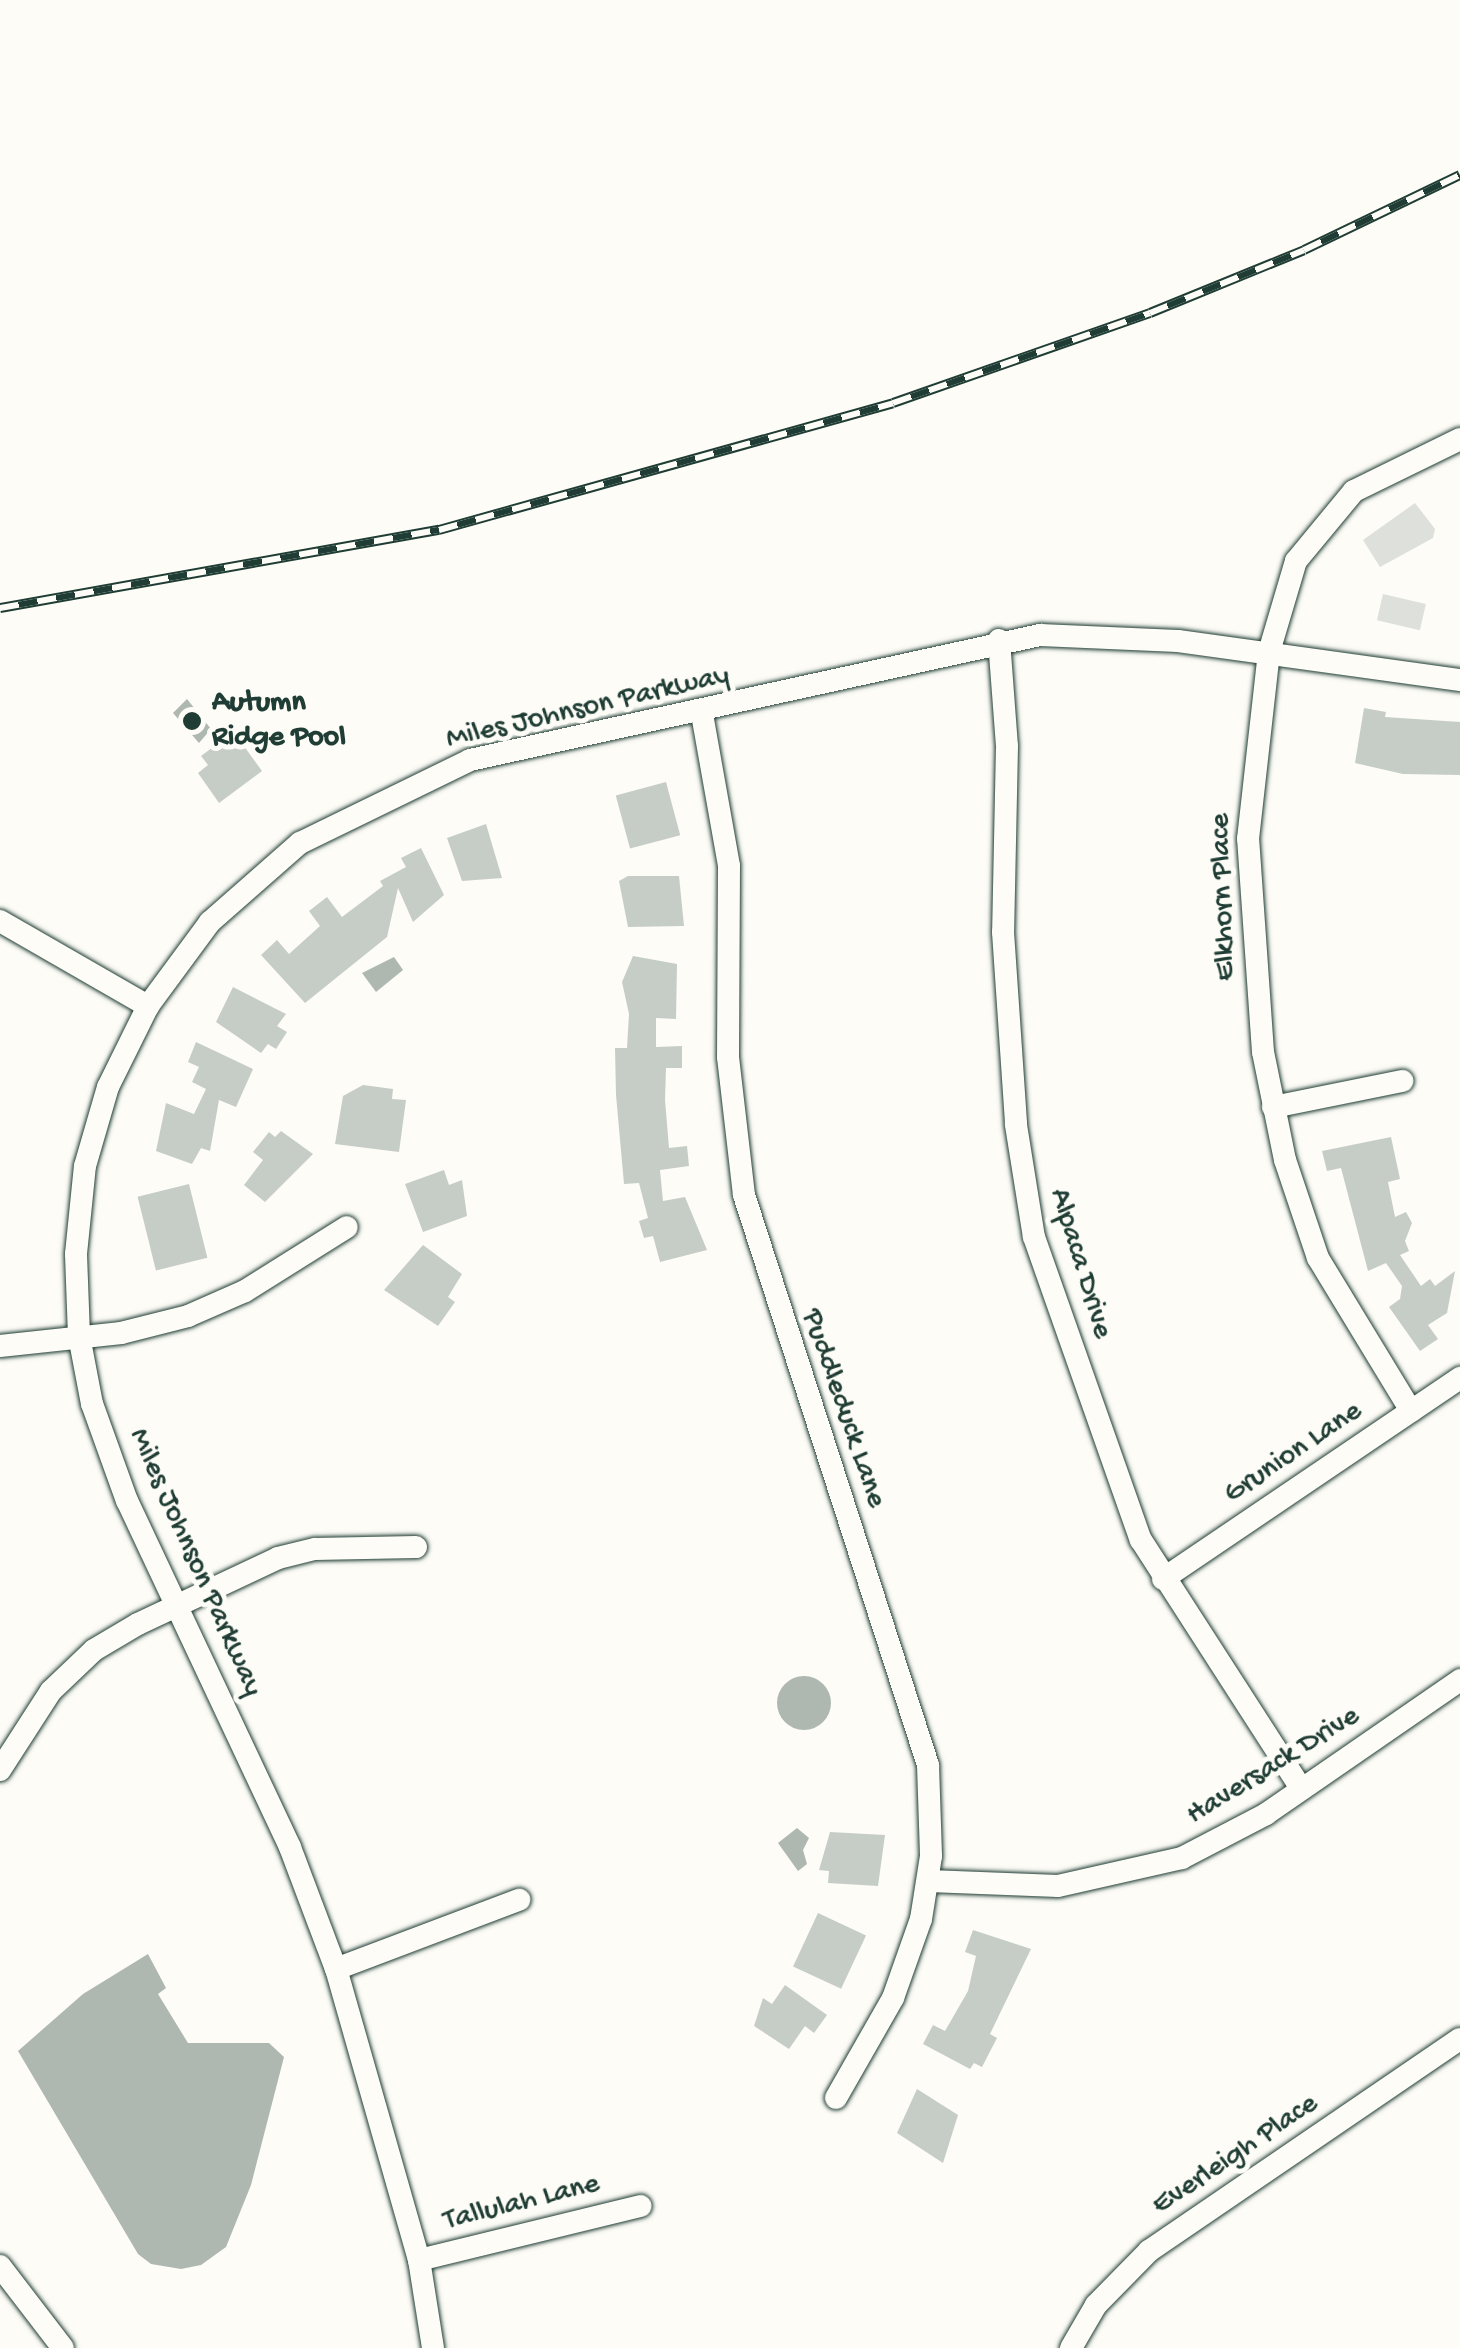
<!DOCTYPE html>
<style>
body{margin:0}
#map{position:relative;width:1460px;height:2348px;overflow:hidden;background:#fdfcf7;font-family:"Gochi Hand",sans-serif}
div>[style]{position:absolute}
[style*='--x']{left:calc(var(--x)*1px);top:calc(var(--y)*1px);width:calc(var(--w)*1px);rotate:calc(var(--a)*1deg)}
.green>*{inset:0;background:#dde0db;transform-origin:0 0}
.water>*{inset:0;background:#aeb8b1}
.round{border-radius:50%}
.building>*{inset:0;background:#c6cdc7;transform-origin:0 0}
.roads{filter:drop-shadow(0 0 2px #1f3d34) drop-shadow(0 0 2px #1f3d34)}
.minor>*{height:22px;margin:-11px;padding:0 11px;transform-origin:11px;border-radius:11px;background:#fdfcf7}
.rail>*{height:10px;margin-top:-5px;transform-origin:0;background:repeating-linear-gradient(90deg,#fdfcf7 0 19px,#1f3d34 0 38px);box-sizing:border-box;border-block:2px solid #1f3d34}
.dots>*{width:28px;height:28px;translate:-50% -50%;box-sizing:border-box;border:5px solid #fdfcf7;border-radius:50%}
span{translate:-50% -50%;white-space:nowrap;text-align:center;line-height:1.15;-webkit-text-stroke:10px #fdfcf7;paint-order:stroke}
.poi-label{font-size:30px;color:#1f3d34;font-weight:700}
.left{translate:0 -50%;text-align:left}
.street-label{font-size:30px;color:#1f3d34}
</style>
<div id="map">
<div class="green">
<div style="clip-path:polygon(1415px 503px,1435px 529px,1433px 538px,1380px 567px,1363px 540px)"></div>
<div style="left:1383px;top:594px;width:44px;height:27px;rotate:13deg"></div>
</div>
<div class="water">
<div style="clip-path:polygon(187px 699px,211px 729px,199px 743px,173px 713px)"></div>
<div style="clip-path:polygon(394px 957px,403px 970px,376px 992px,362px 973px)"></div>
<div class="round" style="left:777px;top:1676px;width:54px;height:54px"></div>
<div style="clip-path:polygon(797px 1828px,809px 1838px,803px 1850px,807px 1864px,798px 1871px,778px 1843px)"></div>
<div style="clip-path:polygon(148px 1954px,166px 1988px,158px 1994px,188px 2043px,269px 2043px,284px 2057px,251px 2185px,226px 2247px,201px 2265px,181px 2269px,151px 2264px,138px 2254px,18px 2051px,83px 1994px)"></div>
</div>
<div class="building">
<div style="clip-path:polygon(1364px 708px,1386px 712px,1385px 717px,1460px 722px,1460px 775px,1403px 774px,1355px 763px)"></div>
<div style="clip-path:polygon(228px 736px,235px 747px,241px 742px,262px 771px,219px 803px,198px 773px,208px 765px,201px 756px)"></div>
<div style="left:666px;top:782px;width:55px;height:52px;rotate:75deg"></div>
<div style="clip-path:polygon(486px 824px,502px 878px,462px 881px,447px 838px)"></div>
<div style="clip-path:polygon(421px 848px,444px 895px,413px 922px,398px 888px,387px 937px,305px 1003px,261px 955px,277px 940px,289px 954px,320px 926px,309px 911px,327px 897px,342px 917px,383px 886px,380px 881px,406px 867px,401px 858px)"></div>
<div style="clip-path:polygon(628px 876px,679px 876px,684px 926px,628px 927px,619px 881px)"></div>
<div style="clip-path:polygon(633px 956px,677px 964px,676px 1019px,656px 1018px,656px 1047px,682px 1046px,682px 1068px,666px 1068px,665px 1100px,669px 1148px,687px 1146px,689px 1166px,660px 1170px,663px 1201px,685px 1197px,707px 1250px,660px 1262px,653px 1236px,644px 1238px,639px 1221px,648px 1218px,639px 1183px,624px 1184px,616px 1095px,615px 1048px,627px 1048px,629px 1014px,622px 982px)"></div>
<div style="clip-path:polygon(233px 987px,286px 1014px,277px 1026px,287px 1032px,276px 1049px,268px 1044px,261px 1053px,216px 1022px)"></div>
<div style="clip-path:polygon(196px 1042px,253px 1069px,236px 1107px,219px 1100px,210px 1151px,201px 1148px,192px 1164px,156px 1151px,166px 1103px,194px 1114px,206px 1089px,192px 1082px,199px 1067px,188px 1062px)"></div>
<div style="clip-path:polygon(363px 1085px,393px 1089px,392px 1099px,406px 1100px,399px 1152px,335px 1144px,343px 1096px)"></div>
<div style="clip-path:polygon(281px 1131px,313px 1154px,265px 1202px,244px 1185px,263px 1160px,253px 1152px,269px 1132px,275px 1137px)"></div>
<div style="clip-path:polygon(1391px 1137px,1400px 1179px,1388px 1182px,1395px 1217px,1406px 1212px,1412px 1223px,1405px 1241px,1409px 1251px,1400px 1255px,1421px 1286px,1430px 1279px,1435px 1286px,1455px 1271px,1447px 1313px,1428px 1325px,1438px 1339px,1420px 1351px,1389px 1307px,1400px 1299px,1402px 1286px,1386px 1263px,1368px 1271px,1341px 1168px,1327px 1171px,1322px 1151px)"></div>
<div style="clip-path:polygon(444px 1170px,449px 1185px,462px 1180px,467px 1216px,423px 1232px,405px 1184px)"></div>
<div style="left:189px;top:1184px;width:76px;height:53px;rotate:76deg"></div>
<div style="clip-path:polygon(423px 1245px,462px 1274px,448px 1297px,455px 1302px,438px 1326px,384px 1290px)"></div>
<div style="clip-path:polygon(830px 1832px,885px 1835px,878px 1886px,828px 1883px,829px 1871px,819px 1870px)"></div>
<div style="left:818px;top:1913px;width:53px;height:59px;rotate:25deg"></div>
<div style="clip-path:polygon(973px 1930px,1031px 1949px,990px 2034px,997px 2038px,982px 2067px,974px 2063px,970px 2069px,923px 2044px,933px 2025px,945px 2031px,968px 1991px,976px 1956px,965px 1952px)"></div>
<div style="clip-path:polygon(785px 1985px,827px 2015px,814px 2033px,805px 2026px,789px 2049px,754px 2026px,763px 1998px,772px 2004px)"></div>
<div style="clip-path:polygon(917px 2089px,958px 2115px,943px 2163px,897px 2133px)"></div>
</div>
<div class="roads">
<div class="minor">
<div style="--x:999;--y:640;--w:106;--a:85.7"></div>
<div style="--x:1007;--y:746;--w:186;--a:91.2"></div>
<div style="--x:1003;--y:932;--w:193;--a:86.1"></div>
<div style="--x:1016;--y:1125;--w:113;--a:80.9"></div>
<div style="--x:1034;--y:1237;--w:321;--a:70.6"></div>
<div style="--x:1141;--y:1540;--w:295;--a:57.2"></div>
<div style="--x:702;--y:714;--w:154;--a:79.9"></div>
<div style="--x:729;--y:866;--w:191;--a:90.3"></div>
<div style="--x:728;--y:1057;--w:139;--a:83.4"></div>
<div style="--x:744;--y:1195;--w:599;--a:72.11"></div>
<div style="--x:928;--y:1765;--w:91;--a:88.1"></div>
<div style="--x:931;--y:1856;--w:64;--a:99"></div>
<div style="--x:921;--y:1919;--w:84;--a:109.5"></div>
<div style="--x:893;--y:1998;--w:115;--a:119.7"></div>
<div style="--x:0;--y:921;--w:171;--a:29.9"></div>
<div style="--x:1273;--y:1107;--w:132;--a:-11.4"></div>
<div style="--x:0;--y:1346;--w:122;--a:-6.1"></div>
<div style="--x:121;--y:1333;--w:69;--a:-14.2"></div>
<div style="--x:188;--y:1316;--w:62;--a:-23.7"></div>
<div style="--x:245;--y:1291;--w:120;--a:-32.1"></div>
<div style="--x:1411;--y:1411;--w:179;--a:-121.3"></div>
<div style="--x:1318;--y:1258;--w:103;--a:-108.6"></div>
<div style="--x:1285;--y:1160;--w:110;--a:-101.5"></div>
<div style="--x:1263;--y:1052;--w:214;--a:-94"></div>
<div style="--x:1248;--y:839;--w:188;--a:-83.6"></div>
<div style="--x:1269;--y:652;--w:95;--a:-73.5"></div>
<div style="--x:1296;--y:561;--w:91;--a:-50.4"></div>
<div style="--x:1354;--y:491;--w:118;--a:-26.1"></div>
<div style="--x:1163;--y:1579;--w:359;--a:-34.1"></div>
<div style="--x:0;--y:1770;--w:94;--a:-57.2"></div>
<div style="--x:51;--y:1691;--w:59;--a:-43.6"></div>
<div style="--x:94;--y:1650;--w:51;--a:-30.6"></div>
<div style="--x:138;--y:1624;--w:155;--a:-25.2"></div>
<div style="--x:278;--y:1558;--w:38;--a:-14"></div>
<div style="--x:315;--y:1549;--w:101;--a:-1.1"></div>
<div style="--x:929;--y:1881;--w:129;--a:2.2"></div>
<div style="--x:1058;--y:1886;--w:127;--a:-12.7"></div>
<div style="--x:1182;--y:1858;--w:95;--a:-27.6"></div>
<div style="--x:1266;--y:1814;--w:236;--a:-34.6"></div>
<div style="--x:336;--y:1969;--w:196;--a:-20.7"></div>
<div style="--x:419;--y:2260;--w:228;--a:-13.7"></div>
<div style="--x:0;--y:2266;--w:103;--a:52.5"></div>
<div style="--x:433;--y:2348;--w:89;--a:-99"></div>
<div style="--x:419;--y:2260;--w:303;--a:-105.9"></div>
<div style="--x:336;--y:1969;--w:130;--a:-110.7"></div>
<div style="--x:290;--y:1847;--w:382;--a:-115.2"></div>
<div style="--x:127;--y:1501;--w:103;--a:-109.8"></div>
<div style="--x:92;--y:1404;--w:69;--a:-100.8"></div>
<div style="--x:79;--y:1336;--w:82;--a:-92.1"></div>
<div style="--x:76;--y:1254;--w:88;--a:-84.2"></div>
<div style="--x:85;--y:1166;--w:82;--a:-73.8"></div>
<div style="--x:108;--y:1087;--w:90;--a:-63.7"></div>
<div style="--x:148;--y:1006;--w:104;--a:-53.6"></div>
<div style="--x:210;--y:922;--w:120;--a:-41.3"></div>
<div style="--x:300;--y:843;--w:189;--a:-26"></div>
<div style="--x:470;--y:760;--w:584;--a:-12.37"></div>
<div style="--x:1040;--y:635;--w:138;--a:2.5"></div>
<div style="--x:1178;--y:641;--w:285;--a:7.9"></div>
<div style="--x:1071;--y:2348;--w:50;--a:-59.8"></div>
<div style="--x:1096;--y:2305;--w:76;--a:-45.5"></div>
<div style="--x:1149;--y:2251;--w:376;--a:-34.3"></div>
</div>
</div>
<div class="rail">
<div style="--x:0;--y:608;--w:446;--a:-10.1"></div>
<div style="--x:439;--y:530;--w:471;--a:-15.6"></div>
<div style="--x:893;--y:403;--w:272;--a:-19.3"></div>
<div style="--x:1150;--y:313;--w:166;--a:-22.2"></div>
<div style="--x:1304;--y:250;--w:173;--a:-25.7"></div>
</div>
<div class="dots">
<div style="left:192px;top:721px;background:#1f3d34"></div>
</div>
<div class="poi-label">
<span class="left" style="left:212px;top:721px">Autumn<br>Ridge Pool</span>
</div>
<div class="street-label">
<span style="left:588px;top:709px;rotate:-13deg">Miles Johnson Parkway</span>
<span style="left:1225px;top:897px;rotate:-92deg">Elkhorn Place</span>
<span style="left:1079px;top:1264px;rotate:73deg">Alpaca Drive</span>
<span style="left:842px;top:1409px;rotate:71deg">Puddleduck Lane</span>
<span style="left:1294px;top:1454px;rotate:-34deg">Grunion Lane</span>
<span style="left:194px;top:1563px;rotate:66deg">Miles Johnson Parkway</span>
<span style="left:1274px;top:1767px;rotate:-32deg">Haversack Drive</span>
<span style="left:1236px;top:2156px;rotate:-34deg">Everleigh Place</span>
<span style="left:522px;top:2204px;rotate:-14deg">Tallulah Lane</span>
</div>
</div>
